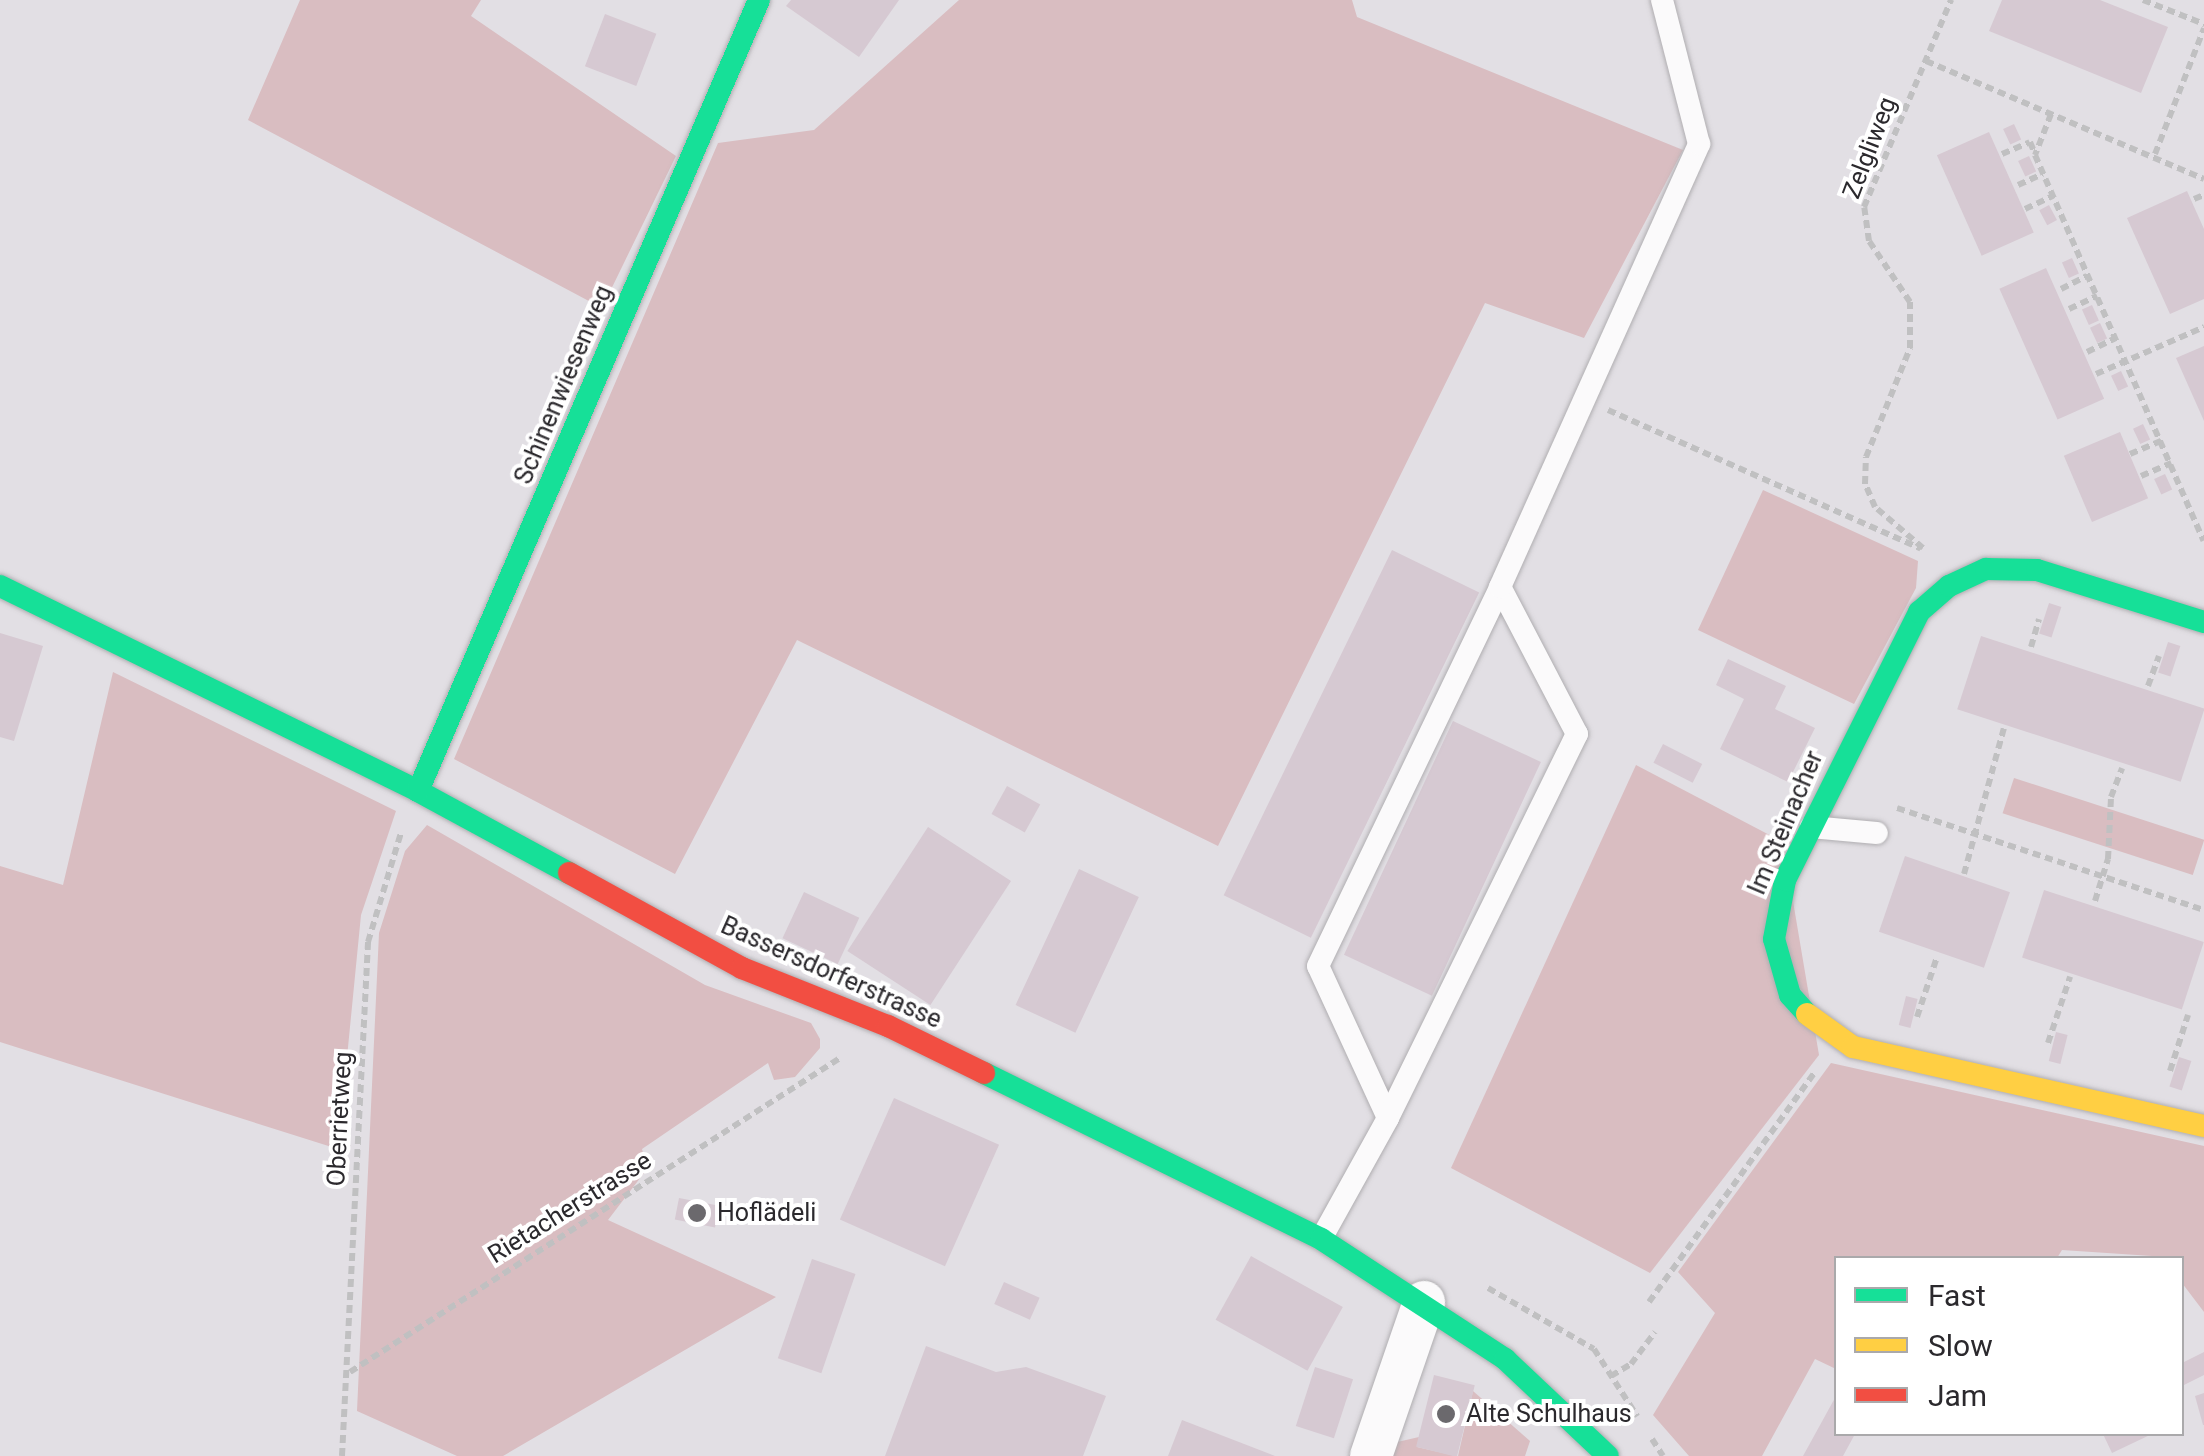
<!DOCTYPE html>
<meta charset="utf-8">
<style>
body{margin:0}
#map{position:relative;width:2204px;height:1456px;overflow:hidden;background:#e2dfe4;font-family:Roboto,sans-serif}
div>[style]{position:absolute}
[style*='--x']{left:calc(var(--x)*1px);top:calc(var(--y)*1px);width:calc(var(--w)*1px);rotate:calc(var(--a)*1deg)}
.green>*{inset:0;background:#d9bdc1;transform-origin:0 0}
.building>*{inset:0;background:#d6c9d2;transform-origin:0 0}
.path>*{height:6px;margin-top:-3px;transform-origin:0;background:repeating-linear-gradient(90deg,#c0c0c1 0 8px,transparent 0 13px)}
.roads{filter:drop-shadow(0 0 2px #b0aeb1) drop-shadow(0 0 2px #b0aeb1)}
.lane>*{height:22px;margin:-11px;padding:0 11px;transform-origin:11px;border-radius:11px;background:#fbfafb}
.street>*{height:42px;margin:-21px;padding:0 21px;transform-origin:21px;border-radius:21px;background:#fbfafb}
.fast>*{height:22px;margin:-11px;padding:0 11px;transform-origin:11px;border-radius:11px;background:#16e098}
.slow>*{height:22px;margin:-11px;padding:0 11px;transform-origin:11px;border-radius:11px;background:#ffcf43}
.jam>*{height:22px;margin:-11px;padding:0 11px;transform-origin:11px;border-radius:11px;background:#f24e42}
.dots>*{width:28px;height:28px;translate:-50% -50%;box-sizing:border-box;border:5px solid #fff;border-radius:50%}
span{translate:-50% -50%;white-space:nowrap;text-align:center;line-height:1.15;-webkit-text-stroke:8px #fff;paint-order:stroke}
.street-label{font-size:25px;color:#2b292d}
.poi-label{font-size:25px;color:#2b292d}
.left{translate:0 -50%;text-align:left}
.legend{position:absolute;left:1834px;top:1256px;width:350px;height:180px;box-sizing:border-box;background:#fff;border:2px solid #aaa9ab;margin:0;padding:12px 18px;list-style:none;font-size:30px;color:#2b292d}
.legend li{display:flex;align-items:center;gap:20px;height:50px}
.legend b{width:50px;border:2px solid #aaa9ab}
</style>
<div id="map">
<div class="green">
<div style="clip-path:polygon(300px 0,481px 0,471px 16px,676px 156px,602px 308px,248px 120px)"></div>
<div style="clip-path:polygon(959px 0,1352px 0,1357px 17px,1683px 150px,1584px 338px,1485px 303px,1218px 846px,797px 640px,675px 874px,454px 759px,718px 143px,814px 130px)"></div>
<div style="clip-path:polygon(1763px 490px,1918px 561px,1916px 588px,1854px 704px,1698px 630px)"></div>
<div style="clip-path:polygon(113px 672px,396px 811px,361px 915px,338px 1149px,0 1042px,0 866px,63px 885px)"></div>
<div style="clip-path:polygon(1636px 765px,1783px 842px,1819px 1055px,1650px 1273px,1451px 1168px)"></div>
<div style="left:2014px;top:778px;width:200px;height:37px;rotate:18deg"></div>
<div style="clip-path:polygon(427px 825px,705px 985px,811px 1023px,820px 1039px,820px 1048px,795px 1077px,774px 1080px,768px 1063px,642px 1149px,647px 1169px,608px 1220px,776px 1297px,503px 1456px,457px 1456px,357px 1411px,379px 933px,405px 851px)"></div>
<div style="clip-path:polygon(1831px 1063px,2204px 1146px,2204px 1312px,2182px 1283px,2182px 1258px,2062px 1250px,2057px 1258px,1836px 1258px,1836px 1369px,1815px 1359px,1762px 1456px,1689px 1456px,1653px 1415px,1715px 1313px,1678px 1272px)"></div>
<div style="clip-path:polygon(1473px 1391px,1530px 1441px,1525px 1456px,1458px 1456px)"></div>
<div style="clip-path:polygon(1419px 1437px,1417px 1447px,1456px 1456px,1388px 1456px,1393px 1443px)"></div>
</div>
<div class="building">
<div style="clip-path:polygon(791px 0,899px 0,859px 57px,786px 6px)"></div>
<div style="clip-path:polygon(2002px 0,2100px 0,2168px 27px,2141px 93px,1989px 31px)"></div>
<div style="left:605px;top:14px;width:55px;height:56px;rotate:21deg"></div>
<div style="left:2014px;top:124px;width:17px;height:12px;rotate:65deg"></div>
<div style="left:1989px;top:132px;width:110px;height:57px;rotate:66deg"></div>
<div style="left:2029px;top:156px;width:17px;height:12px;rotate:65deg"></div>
<div style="clip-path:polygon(2187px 191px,2204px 229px,2204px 299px,2170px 314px,2127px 218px)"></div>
<div style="left:2049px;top:205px;width:17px;height:11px;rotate:62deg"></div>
<div style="left:2072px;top:258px;width:17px;height:11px;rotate:66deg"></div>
<div style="left:2046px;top:268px;width:143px;height:51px;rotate:66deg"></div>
<div style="left:2092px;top:305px;width:17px;height:11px;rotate:66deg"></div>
<div style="left:2100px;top:323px;width:17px;height:11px;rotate:65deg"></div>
<div style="clip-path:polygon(2204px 346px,2204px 421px,2176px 358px)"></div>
<div style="left:2121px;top:371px;width:17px;height:11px;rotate:65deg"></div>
<div style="left:2143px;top:424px;width:17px;height:11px;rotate:65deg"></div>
<div style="left:2120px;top:432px;width:72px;height:61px;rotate:67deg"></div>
<div style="left:2165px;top:474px;width:17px;height:12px;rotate:65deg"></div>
<div style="left:1392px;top:550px;width:97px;height:384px;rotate:26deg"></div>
<div style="left:2049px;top:603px;width:13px;height:32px;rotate:18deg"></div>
<div style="clip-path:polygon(0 633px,43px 646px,14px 741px,0 737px)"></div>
<div style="left:1981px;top:636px;width:235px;height:77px;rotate:18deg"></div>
<div style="left:2168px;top:642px;width:13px;height:32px;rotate:18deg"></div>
<div style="clip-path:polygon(1728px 659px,1786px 686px,1775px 709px,1815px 728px,1788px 782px,1720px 749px,1744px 699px,1716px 685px)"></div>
<div style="left:1453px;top:721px;width:97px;height:258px;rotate:25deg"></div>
<div style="left:1663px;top:744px;width:44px;height:21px;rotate:27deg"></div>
<div style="left:1007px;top:786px;width:38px;height:32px;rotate:29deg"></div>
<div style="left:928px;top:827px;width:99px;height:148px;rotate:33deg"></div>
<div style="left:1905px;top:856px;width:111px;height:80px;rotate:19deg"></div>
<div style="left:1079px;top:869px;width:66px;height:150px;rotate:25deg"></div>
<div style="left:2044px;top:890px;width:168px;height:71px;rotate:18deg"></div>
<div style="left:804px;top:892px;width:61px;height:51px;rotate:25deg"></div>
<div style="left:1906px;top:996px;width:12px;height:30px;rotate:14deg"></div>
<div style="left:2056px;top:1032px;width:12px;height:30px;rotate:14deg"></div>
<div style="left:2179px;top:1057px;width:13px;height:31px;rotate:18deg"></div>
<div style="left:894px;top:1098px;width:115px;height:133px;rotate:24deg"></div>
<div style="left:679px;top:1198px;width:41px;height:22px;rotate:11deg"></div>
<div style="left:1251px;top:1256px;width:105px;height:73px;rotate:29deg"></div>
<div style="left:812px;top:1259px;width:46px;height:105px;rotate:19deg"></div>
<div style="left:1004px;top:1282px;width:39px;height:24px;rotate:24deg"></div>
<div style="clip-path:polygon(926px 1346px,996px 1372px,1026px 1367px,1106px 1396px,1083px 1456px,885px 1456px)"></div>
<div style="clip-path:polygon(2204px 1352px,2204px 1375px,2184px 1385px,2182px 1363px)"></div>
<div style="left:1315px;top:1367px;width:40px;height:62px;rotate:18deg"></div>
<div style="left:1434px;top:1375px;width:42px;height:74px;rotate:14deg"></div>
<div style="clip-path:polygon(2204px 1393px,2204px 1425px,2203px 1425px,2195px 1396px)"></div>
<div style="clip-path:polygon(1836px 1396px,1836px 1434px,1855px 1434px,1843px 1456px,1803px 1456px)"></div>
<div style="clip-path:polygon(1182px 1420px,1275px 1456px,1168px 1456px)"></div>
<div style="clip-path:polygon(2103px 1434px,2152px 1434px,2112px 1453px)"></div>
</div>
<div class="path">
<div style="--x:2143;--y:0;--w:66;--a:21.5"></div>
<div style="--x:1926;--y:61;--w:302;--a:23"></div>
<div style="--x:2051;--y:114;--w:44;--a:111.3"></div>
<div style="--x:2035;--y:155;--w:421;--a:66.4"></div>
<div style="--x:2002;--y:154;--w:30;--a:-23"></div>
<div style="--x:2030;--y:142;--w:13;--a:67"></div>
<div style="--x:2155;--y:154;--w:135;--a:-68.7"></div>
<div style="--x:2018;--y:185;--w:27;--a:-24"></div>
<div style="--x:2194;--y:199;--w:11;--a:-22"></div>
<div style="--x:2025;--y:209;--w:31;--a:-25"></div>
<div style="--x:2061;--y:289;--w:29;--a:-27"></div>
<div style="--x:2069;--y:309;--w:31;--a:-25"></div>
<div style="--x:2087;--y:352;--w:32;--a:-26"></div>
<div style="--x:2096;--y:374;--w:118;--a:-23.5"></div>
<div style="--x:1608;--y:410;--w:342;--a:23.9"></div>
<div style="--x:2130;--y:454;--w:34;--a:-23"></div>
<div style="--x:2141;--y:476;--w:33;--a:-23"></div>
<div style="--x:1923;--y:548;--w:63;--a:-139.5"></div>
<div style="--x:1875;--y:507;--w:25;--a:-113"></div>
<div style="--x:1865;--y:484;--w:27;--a:-88"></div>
<div style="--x:1866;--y:457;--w:118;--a:-68"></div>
<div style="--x:1910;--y:348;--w:46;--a:-90"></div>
<div style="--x:1910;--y:302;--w:73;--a:-123.9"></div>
<div style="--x:1869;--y:241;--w:34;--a:-98"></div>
<div style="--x:1864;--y:207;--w:225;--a:-67.2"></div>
<div style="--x:2031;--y:647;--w:29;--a:-74"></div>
<div style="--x:2148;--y:686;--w:32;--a:-70"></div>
<div style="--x:1897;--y:808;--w:324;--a:18.4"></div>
<div style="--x:1964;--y:874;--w:151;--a:-74.7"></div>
<div style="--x:2095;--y:901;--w:44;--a:-72.8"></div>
<div style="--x:2108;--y:859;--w:62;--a:-87.2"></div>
<div style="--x:2111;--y:797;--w:31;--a:-69"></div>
<div style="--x:1917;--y:1017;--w:63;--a:-71.6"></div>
<div style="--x:2048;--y:1043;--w:70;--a:-71.6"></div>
<div style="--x:2170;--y:1071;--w:59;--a:-72.2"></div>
<div style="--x:1488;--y:1288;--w:122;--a:29.9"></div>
<div style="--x:1594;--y:1349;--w:80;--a:57.3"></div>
<div style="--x:1649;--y:1302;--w:284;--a:-54.2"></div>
<div style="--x:350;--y:1372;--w:582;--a:-32.65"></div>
<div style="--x:1611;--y:1376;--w:23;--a:-31"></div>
<div style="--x:1631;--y:1364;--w:40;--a:-53"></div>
<div style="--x:1652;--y:1439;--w:20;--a:57"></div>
<div style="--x:342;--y:1456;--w:515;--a:-87.1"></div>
<div style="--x:368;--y:942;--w:114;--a:-73.2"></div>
</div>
<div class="roads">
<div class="lane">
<div style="--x:1811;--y:827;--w:66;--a:5.2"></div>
<div style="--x:1388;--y:1118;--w:167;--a:-114.7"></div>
<div style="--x:1318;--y:966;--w:420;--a:-64.3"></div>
<div style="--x:1321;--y:1239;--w:138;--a:-61"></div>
<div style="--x:1388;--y:1118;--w:428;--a:-63.8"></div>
<div style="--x:1577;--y:734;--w:166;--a:-117.6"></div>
<div style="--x:1500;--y:587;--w:486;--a:-65.8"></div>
<div style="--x:1699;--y:144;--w:149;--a:-104.4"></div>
</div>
<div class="street">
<div style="--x:1371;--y:1456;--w:163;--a:-71"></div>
</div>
<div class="fast">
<div style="--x:0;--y:586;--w:466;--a:26.1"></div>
<div style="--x:418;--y:791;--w:172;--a:28.5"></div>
<div style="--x:418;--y:791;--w:861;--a:-66.68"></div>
<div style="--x:1807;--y:1014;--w:25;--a:-132"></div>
<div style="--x:1790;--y:995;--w:58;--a:-105.9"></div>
<div style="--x:1774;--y:939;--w:60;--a:-79.4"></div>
<div style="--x:1785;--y:880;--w:300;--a:-63.4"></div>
<div style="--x:1919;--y:612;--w:40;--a:-41"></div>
<div style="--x:1949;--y:586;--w:41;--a:-24.7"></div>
<div style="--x:1986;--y:569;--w:51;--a:1.1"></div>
<div style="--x:2037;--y:570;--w:175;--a:17.3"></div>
<div style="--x:984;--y:1073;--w:376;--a:26.2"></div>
<div style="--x:1321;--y:1239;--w:220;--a:33.1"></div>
<div style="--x:1505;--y:1359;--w:141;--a:43.3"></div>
</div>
<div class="slow">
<div style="--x:1807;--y:1014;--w:57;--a:35.7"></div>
<div style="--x:1853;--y:1047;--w:360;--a:12.7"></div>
</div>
<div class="jam">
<div style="--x:569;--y:873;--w:197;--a:28.8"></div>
<div style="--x:742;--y:968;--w:157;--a:21.7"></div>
<div style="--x:888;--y:1026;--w:107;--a:26.1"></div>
</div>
</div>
<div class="dots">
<div style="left:697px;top:1213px;background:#6b696d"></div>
<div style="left:1446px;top:1414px;background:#6b696d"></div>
</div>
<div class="street-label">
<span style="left:1870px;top:148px;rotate:-69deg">Zelgliweg</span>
<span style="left:564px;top:385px;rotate:-67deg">Schinenwiesenweg</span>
<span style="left:1786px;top:823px;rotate:-67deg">Im Steinacher</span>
<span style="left:831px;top:973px;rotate:24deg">Bassersdorferstrasse</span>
<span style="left:340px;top:1119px;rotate:-87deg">Oberrietweg</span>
<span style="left:570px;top:1208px;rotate:-32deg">Rietacherstrasse</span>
</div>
<div class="poi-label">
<span class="left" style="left:717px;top:1213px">Hoflädeli</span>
<span class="left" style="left:1466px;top:1414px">Alte Schulhaus</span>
</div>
<ul class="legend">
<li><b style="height:12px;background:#16e098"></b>Fast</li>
<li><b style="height:12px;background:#ffcf43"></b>Slow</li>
<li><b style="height:12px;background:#f24e42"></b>Jam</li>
</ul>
</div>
